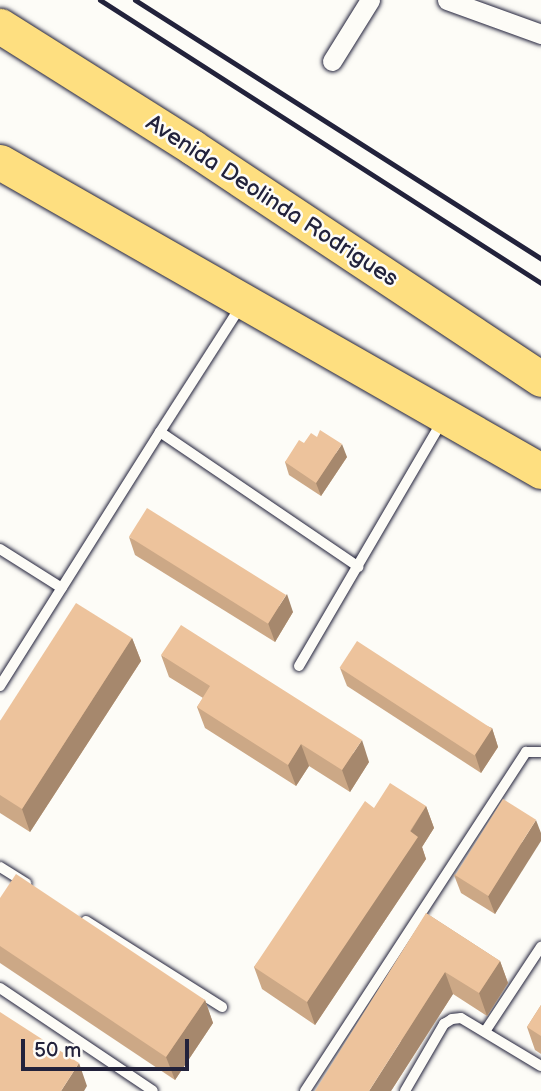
<!DOCTYPE html>
<style>
body{margin:0}
#map{position:relative;width:541px;height:1091px;overflow:hidden;background:#fdfcf7;font-family:"Balsamiq Sans",sans-serif}
div>[style]{position:absolute}
[style*='--x']{left:calc(var(--x)*1px);top:calc(var(--y)*1px);width:calc(var(--w)*1px);rotate:calc(var(--a)*1deg)}
.roads{filter:drop-shadow(0 0 2px #22223b) drop-shadow(0 0 2px #22223b)}
.lane>*{height:10px;margin:-5px;padding:0 5px;transform-origin:5px;border-radius:5px;background:#fdfcf7}
.street>*{height:19px;margin:-9.5px;padding:0 9.5px;transform-origin:9.5px;border-radius:9.5px;background:#fdfcf7}
.highway>*{height:35px;margin:-17.5px;padding:0 17.5px;transform-origin:17.5px;border-radius:17.5px;background:#fedf80}
.rail>*{height:5px;margin:-2.5px;padding:0 2.5px;transform-origin:2.5px;border-radius:2.5px;background:#22223b}
.wall>*{inset:0;background:#cca886}
.shaded-wall>*{inset:0;background:#a6886d}
.building>*{inset:0;background:#edc39c;transform-origin:0 0}
span{translate:-50% -50%;white-space:nowrap;text-align:center;line-height:1.15;-webkit-text-stroke:5px #fdfcf7;paint-order:stroke}
.street-label{font-size:23px;color:#22223b}
.scale{position:absolute;left:21px;top:1039px;width:168px;height:32px;box-sizing:border-box;border:4px solid #22223b;border-top:0;padding-left:9px;font-size:21px;line-height:24px;white-space:nowrap;color:#22223b;-webkit-text-stroke:5px #fdfcf7;paint-order:stroke}
</style>
<div id="map">
<div class="roads">
<div class="lane">
<div style="--x:160;--y:432;--w:150;--a:-57.3"></div>
<div style="--x:0;--y:549;--w:73;--a:32.2"></div>
<div style="--x:299;--y:666;--w:285;--a:-59.7"></div>
<div style="--x:0;--y:686;--w:300;--a:-57.8"></div>
<div style="--x:160;--y:432;--w:240;--a:34.2"></div>
<div style="--x:0;--y:867;--w:31;--a:32"></div>
<div style="--x:86;--y:921;--w:161;--a:32.3"></div>
<div style="--x:0;--y:988;--w:184;--a:33.9"></div>
<div style="--x:486;--y:1030;--w:100;--a:-56.5"></div>
<div style="--x:305;--y:1091;--w:405;--a:-56.9"></div>
<div style="--x:526;--y:752;--w:15;--a:0"></div>
<div style="--x:405;--y:1091;--w:78;--a:-59.8"></div>
<div style="--x:444;--y:1024;--w:9;--a:-32"></div>
<div style="--x:452;--y:1019;--w:9;--a:-6"></div>
<div style="--x:461;--y:1018;--w:93;--a:31"></div>
</div>
<div class="street">
<div style="--x:447;--y:0;--w:100;--a:19.9"></div>
<div style="--x:332;--y:61;--w:72;--a:-58.1"></div>
</div>
<div class="highway">
<div style="--x:0;--y:26;--w:227;--a:32.2"></div>
<div style="--x:192;--y:147;--w:419;--a:33.6"></div>
<div style="--x:0;--y:162;--w:623;--a:29.73"></div>
</div>
</div>
<div class="rail">
<div style="--x:100;--y:0;--w:524;--a:32.69"></div>
<div style="--x:135;--y:0;--w:482;--a:32.5"></div>
</div>
<div class="wall">
<div style="clip-path:polygon(304px 443px,347px 457px,321px 496px,289px 475px,285px 462px)"></div>
<div style="clip-path:polygon(129px 537px,293px 612px,275px 642px,135px 555px)"></div>
<div style="clip-path:polygon(132px 638px,141px 661px,30px 832px,0 813px,0 721px)"></div>
<div style="clip-path:polygon(161px 655px,369px 762px,350px 792px,309px 766px,296px 786px,205px 728px,197px 707px,203px 698px,169px 677px)"></div>
<div style="clip-path:polygon(340px 668px,492px 728px,498px 747px,481px 773px,347px 686px)"></div>
<div style="clip-path:polygon(426px 806px,434px 828px,422px 847px,426px 859px,315px 1025px,262px 989px,254px 967px,374px 808px)"></div>
<div style="clip-path:polygon(541px 833px,495px 914px,461px 893px,454px 875px)"></div>
<div style="clip-path:polygon(0 898px,205px 1000px,213px 1023px,175px 1080px,0 963px)"></div>
<div style="clip-path:polygon(426px 913px,500px 961px,508px 983px,487px 1016px,453px 994px,391px 1091px)"></div>
<div style="clip-path:polygon(541px 1005px,541px 1054px,535px 1050px,527px 1027px)"></div>
</div>
<div class="shaded-wall">
<div style="clip-path:polygon(342px 444px,347px 457px,321px 496px,316px 483px)"></div>
<div style="clip-path:polygon(287px 594px,293px 612px,275px 642px,268px 623px)"></div>
<div style="clip-path:polygon(132px 638px,141px 661px,30px 832px,22px 809px)"></div>
<div style="clip-path:polygon(492px 728px,498px 747px,481px 773px,475px 754px)"></div>
<div style="clip-path:polygon(362px 740px,369px 762px,350px 792px,342px 770px)"></div>
<div style="clip-path:polygon(301px 744px,309px 766px,296px 786px,288px 765px)"></div>
<div style="clip-path:polygon(426px 806px,434px 828px,422px 847px,426px 859px,315px 1025px,307px 1002px)"></div>
<div style="clip-path:polygon(536px 820px,541px 833px,541px 841px,495px 914px,488px 896px)"></div>
<div style="clip-path:polygon(500px 961px,508px 983px,487px 1016px,479px 993px)"></div>
<div style="clip-path:polygon(445px 972px,453px 994px,391px 1091px,369px 1091px)"></div>
<div style="clip-path:polygon(205px 1000px,213px 1023px,175px 1080px,166px 1057px)"></div>
<div style="clip-path:polygon(79px 1063px,87px 1086px,84px 1091px,61px 1091px)"></div>
</div>
<div class="building">
<div style="clip-path:polygon(320px 430px,342px 444px,316px 483px,285px 462px,299px 440px,304px 443px,311px 433px,317px 437px)"></div>
<div style="left:147px;top:508px;width:164px;height:34px;rotate:32deg"></div>
<div style="clip-path:polygon(76px 603px,132px 638px,22px 809px,0 795px,0 721px)"></div>
<div style="clip-path:polygon(181px 625px,362px 740px,342px 770px,301px 744px,288px 765px,197px 707px,210px 686px,161px 655px)"></div>
<div style="left:357px;top:641px;width:161px;height:32px;rotate:33deg"></div>
<div style="clip-path:polygon(390px 783px,426px 806px,410px 831px,418px 837px,307px 1002px,254px 967px,365px 801px,374px 808px)"></div>
<div style="left:503px;top:799px;width:39px;height:90px;rotate:32deg"></div>
<div style="clip-path:polygon(16px 874px,205px 1000px,166px 1057px,0 946px,0 898px)"></div>
<div style="clip-path:polygon(426px 913px,500px 961px,479px 993px,445px 972px,369px 1091px,315px 1091px)"></div>
<div style="clip-path:polygon(541px 1005px,541px 1036px,527px 1027px)"></div>
<div style="clip-path:polygon(0 1012px,79px 1063px,61px 1091px,0 1091px)"></div>
</div>
<div class="street-label">
<span style="left:272px;top:201px;rotate:33deg">Avenida Deolinda Rodrigues</span>
</div>
<div class="scale">50 m</div>
</div>
